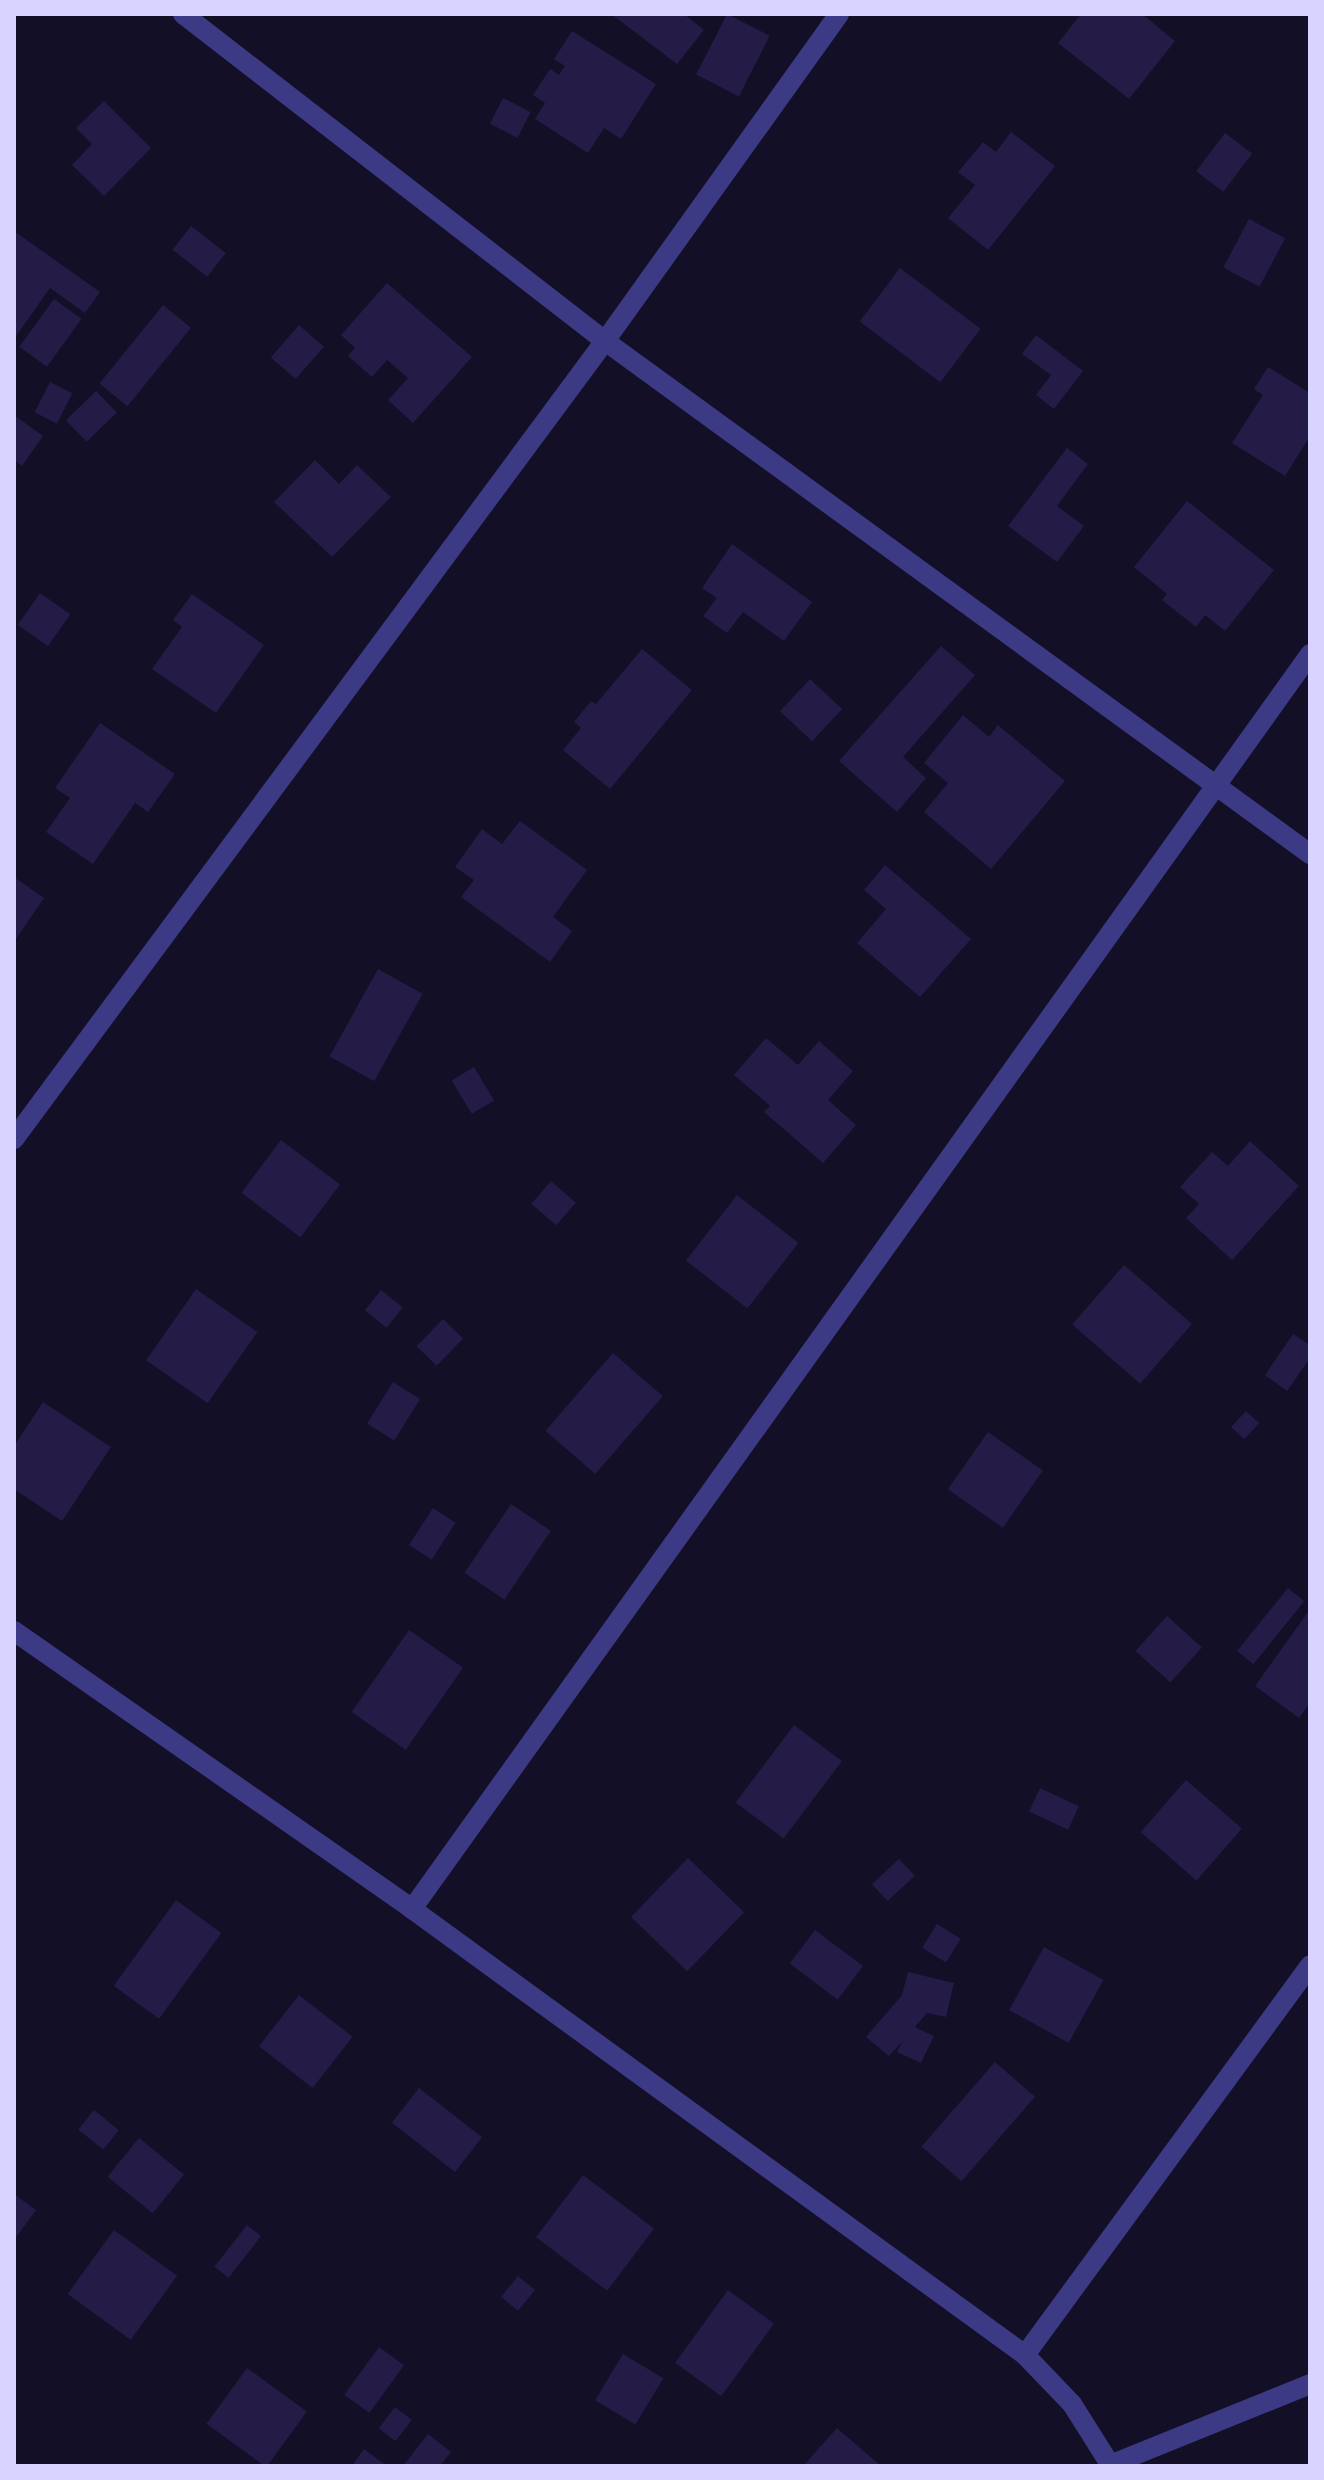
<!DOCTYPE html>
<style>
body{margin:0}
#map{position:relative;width:1324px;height:2480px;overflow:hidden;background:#130f26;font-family:Poppins,sans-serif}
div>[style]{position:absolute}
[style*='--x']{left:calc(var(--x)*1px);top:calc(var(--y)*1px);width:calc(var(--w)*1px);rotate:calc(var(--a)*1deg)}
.building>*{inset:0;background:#241b47;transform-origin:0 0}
.minor>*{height:20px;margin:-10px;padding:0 10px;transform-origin:10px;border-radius:10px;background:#3d3a85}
span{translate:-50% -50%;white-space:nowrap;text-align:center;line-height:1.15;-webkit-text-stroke:6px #130f26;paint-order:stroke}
.frame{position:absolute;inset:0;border:16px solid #d9d4ff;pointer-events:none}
</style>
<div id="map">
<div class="building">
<div style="clip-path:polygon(611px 14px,684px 14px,704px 30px,677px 64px)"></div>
<div style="left:727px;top:14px;width:48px;height:68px;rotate:27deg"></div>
<div style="clip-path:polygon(1081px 14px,1142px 14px,1175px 41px,1129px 99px,1058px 43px)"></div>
<div style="clip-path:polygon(572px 31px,656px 84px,621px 139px,604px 128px,588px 153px,535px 119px,545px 103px,533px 95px,550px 69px,559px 75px,565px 66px,554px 59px)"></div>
<div style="left:503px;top:98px;width:31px;height:29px;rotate:27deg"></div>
<div style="clip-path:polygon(104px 101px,151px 148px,104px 196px,72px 165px,92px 144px,76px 128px)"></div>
<div style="clip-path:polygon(1011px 132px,1055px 166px,988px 250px,948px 218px,975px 185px,958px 172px,983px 142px,996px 152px)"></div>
<div style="left:1225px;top:133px;width:34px;height:48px;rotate:37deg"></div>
<div style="left:1249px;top:219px;width:41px;height:55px;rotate:28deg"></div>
<div style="left:191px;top:226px;width:44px;height:30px;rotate:38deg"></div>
<div style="clip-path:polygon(14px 231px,100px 292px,85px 313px,50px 288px,14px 339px)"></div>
<div style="left:900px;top:268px;width:101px;height:67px;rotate:37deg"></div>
<div style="clip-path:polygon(387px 283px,472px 357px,413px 423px,388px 400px,408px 378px,387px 360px,372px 377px,348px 356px,355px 348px,341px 335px)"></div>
<div style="left:54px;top:299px;width:34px;height:59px;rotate:36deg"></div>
<div style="left:163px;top:305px;width:36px;height:101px;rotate:39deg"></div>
<div style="left:299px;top:325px;width:33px;height:43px;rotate:41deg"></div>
<div style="clip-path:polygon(1036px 335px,1083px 371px,1054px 409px,1036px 395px,1051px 375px,1022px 354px)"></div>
<div style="clip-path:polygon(1268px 367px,1310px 393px,1310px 436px,1285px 476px,1232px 443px,1263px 395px,1254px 389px)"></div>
<div style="left:50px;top:382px;width:25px;height:34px;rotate:27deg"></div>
<div style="left:96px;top:391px;width:30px;height:42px;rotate:46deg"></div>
<div style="clip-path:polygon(14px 415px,43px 436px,22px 466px,14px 460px)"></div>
<div style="clip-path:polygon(1067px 448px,1088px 464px,1057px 506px,1084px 526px,1057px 562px,1008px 526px)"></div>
<div style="clip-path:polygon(315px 460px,339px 484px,357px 465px,391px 497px,332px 557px,274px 502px)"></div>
<div style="clip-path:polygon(1187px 501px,1274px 570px,1225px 631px,1205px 615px,1196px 627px,1162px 600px,1167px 594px,1134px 567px)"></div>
<div style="clip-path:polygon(732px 544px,812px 602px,784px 641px,743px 612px,727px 633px,703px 616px,717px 598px,702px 588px)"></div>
<div style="left:40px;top:593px;width:37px;height:39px;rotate:35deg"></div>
<div style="clip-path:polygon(192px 594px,264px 645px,216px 713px,152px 669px,182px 627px,173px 620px)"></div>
<div style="clip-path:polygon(941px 646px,975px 675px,903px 757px,926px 778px,897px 812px,839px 761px)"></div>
<div style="clip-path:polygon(642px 649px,692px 690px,610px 789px,563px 750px,581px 728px,574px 722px,591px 701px,596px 704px)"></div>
<div style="left:810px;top:679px;width:44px;height:44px;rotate:43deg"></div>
<div style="clip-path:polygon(963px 715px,989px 737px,998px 725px,1065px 781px,991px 869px,924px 812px,948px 783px,924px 763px)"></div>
<div style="clip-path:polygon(100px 723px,175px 774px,148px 812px,135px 803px,93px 864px,46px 832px,70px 798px,55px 788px)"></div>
<div style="clip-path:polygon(520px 821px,587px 870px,553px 917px,572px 931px,550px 962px,461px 897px,474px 880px,455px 867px,482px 829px,502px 844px)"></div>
<div style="clip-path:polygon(885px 865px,971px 939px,920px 997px,857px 943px,886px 909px,864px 890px)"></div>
<div style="clip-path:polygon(14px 877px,44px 898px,14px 942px)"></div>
<div style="left:378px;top:969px;width:51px;height:100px;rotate:29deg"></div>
<div style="clip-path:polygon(766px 1038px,798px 1065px,819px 1041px,853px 1071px,828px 1100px,856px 1125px,823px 1163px,764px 1112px,770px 1106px,734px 1075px)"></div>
<div style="left:474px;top:1067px;width:39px;height:26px;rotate:59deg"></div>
<div style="left:281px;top:1140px;width:74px;height:66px;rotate:37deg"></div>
<div style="clip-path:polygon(1250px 1141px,1299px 1186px,1232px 1260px,1186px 1218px,1199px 1204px,1180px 1187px,1212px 1152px,1228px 1166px)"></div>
<div style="left:551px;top:1181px;width:33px;height:30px;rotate:41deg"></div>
<div style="left:737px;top:1195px;width:78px;height:83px;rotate:38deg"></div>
<div style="left:1124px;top:1265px;width:90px;height:79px;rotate:41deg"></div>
<div style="left:196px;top:1289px;width:75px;height:87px;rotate:35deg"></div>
<div style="left:381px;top:1290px;width:28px;height:26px;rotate:39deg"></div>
<div style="left:443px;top:1319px;width:28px;height:38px;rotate:44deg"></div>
<div style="clip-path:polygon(1293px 1334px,1310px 1345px,1310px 1358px,1287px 1391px,1265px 1375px)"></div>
<div style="left:613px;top:1353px;width:66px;height:103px;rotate:41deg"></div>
<div style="left:393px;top:1382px;width:32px;height:49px;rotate:32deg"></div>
<div style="clip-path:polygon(43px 1402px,111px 1447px,62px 1521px,14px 1489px,14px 1446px)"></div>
<div style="left:1246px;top:1411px;width:18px;height:22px;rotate:43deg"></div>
<div style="left:988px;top:1432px;width:67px;height:70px;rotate:35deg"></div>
<div style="left:511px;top:1504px;width:48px;height:83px;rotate:34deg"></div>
<div style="left:433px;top:1508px;width:27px;height:44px;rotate:33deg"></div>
<div style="left:1288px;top:1588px;width:21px;height:81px;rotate:39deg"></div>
<div style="clip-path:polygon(1308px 1612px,1310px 1703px,1299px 1718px,1255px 1686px)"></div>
<div style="left:1167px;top:1616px;width:47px;height:47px;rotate:42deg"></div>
<div style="left:409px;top:1630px;width:66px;height:100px;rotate:35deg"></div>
<div style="left:794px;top:1725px;width:60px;height:97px;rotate:37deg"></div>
<div style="left:1186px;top:1780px;width:74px;height:69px;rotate:41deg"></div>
<div style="left:1040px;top:1788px;width:43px;height:26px;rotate:25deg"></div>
<div style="left:688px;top:1858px;width:78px;height:82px;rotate:44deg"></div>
<div style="left:899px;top:1859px;width:23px;height:37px;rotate:47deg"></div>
<div style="left:176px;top:1900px;width:56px;height:106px;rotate:36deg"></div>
<div style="left:937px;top:1924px;width:28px;height:28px;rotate:32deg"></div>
<div style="left:815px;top:1930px;width:60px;height:42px;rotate:37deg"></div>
<div style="left:1044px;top:1947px;width:68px;height:72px;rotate:29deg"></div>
<div style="clip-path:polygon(908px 1972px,954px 1983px,946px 2017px,927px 2013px,915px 2027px,934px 2036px,921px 2063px,897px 2052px,902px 2042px,889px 2056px,866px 2037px,902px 1995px)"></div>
<div style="left:299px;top:1995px;width:68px;height:65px;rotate:38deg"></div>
<div style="left:995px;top:2062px;width:53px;height:112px;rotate:41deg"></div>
<div style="left:419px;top:2088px;width:80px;height:44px;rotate:38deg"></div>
<div style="left:94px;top:2110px;width:32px;height:25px;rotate:39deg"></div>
<div style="left:139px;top:2138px;width:58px;height:50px;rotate:39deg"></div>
<div style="left:583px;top:2175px;width:89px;height:78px;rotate:37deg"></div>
<div style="clip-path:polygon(14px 2194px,36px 2210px,14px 2240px)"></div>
<div style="left:247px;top:2225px;width:18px;height:53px;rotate:38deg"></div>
<div style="left:114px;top:2230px;width:78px;height:79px;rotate:36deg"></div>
<div style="left:518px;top:2276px;width:22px;height:27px;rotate:39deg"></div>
<div style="left:728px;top:2290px;width:57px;height:90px;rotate:36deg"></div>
<div style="left:379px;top:2347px;width:31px;height:59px;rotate:36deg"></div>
<div style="left:623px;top:2354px;width:47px;height:54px;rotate:31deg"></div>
<div style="left:247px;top:2368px;width:74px;height:69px;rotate:36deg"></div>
<div style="left:395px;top:2407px;width:21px;height:27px;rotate:37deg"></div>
<div style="clip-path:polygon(837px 2428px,881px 2466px,803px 2466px)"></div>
<div style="clip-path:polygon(428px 2434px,451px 2452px,440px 2466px,403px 2466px)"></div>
<div style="clip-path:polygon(364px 2449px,387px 2466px,352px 2466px)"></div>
</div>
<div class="minor">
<div style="--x:183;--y:14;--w:534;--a:37.77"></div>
<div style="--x:605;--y:341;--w:872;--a:36.04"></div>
<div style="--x:14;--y:1139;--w:993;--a:-53.48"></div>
<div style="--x:605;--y:341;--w:402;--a:-54.4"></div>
<div style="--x:14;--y:1631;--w:485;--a:34.9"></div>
<div style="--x:412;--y:1909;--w:758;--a:36.04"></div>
<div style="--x:1025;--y:2355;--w:68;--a:46.2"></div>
<div style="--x:1072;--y:2404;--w:73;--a:57.8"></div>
<div style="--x:412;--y:1909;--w:1543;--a:-54.41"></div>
<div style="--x:1025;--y:2355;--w:483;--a:-53.8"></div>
<div style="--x:1110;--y:2465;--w:216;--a:-22"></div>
</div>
<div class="frame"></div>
</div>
